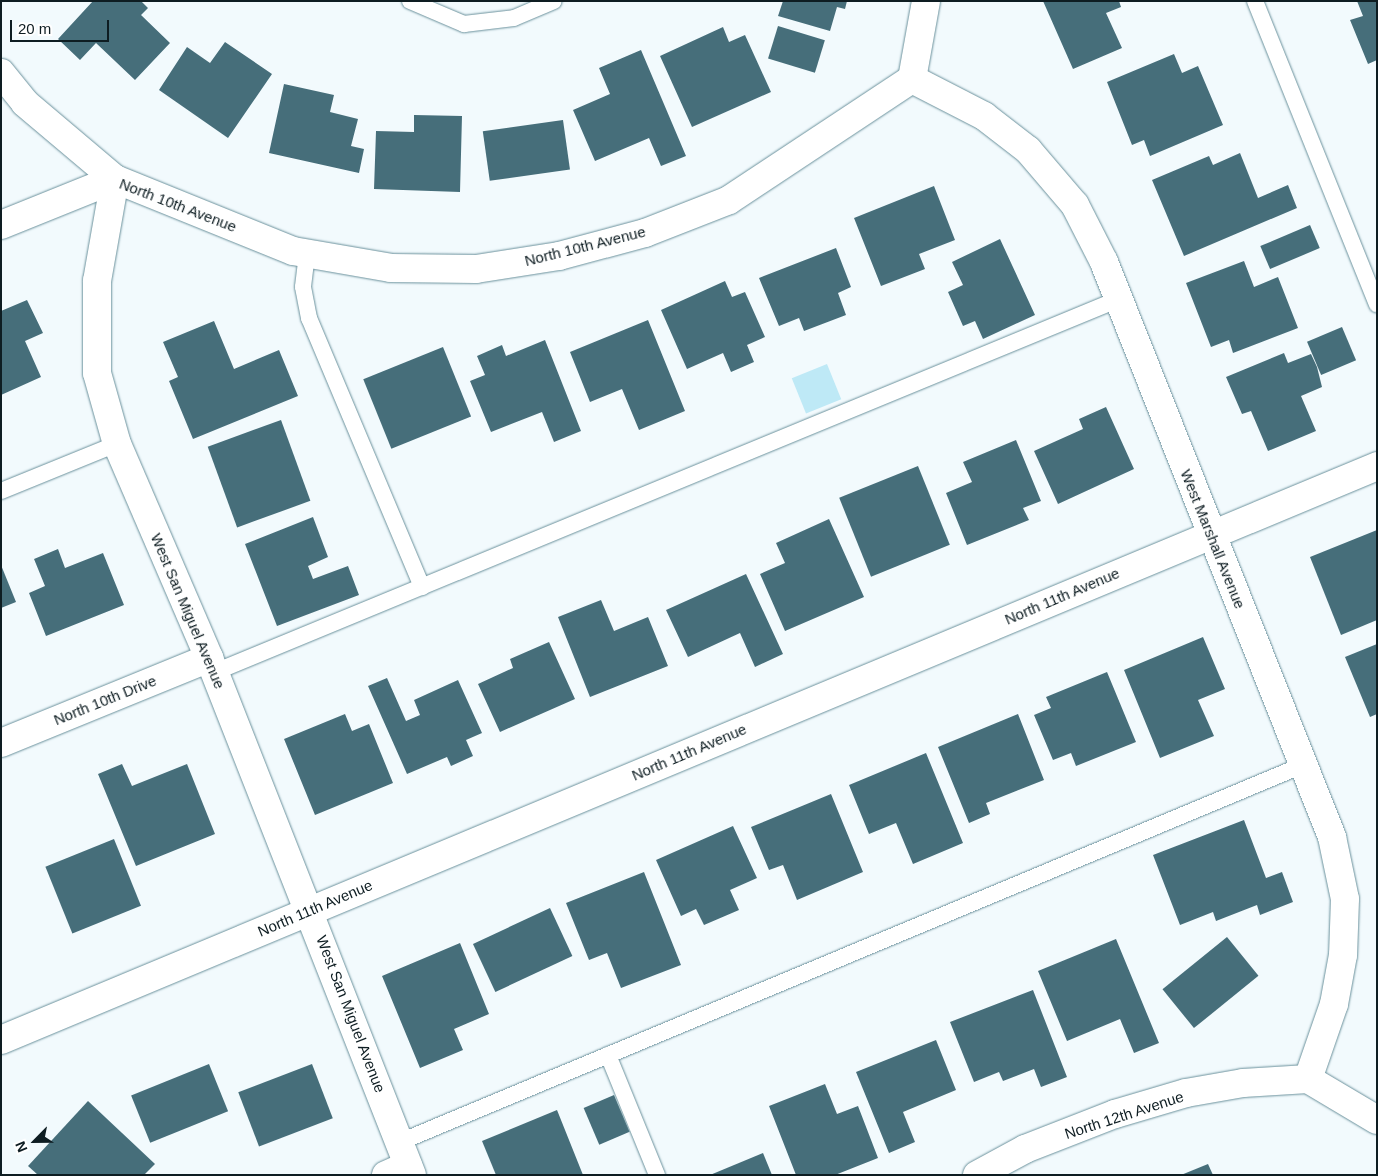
<!DOCTYPE html>
<style>
body{margin:0}
#map{position:relative;width:1378px;height:1176px;overflow:hidden;background:#f2fafd;font-family:Helvetica,sans-serif}
div>[style]{position:absolute}
[style*='--x']{left:calc(var(--x)*1px);top:calc(var(--y)*1px);width:calc(var(--w)*1px);rotate:calc(var(--a)*1deg)}
.green>*{inset:0;background:#bee9f6;transform-origin:0 0}
.building>*{inset:0;background:#466e7a;transform-origin:0 0}
.roads{filter:drop-shadow(0 0 1px #6a919c) drop-shadow(0 0 1px #6a919c)}
.service>*{height:16px;margin:-8px;padding:0 8px;transform-origin:8px;border-radius:8px;background:#fff}
.minor>*{height:28px;margin:-14px;padding:0 14px;transform-origin:14px;border-radius:14px;background:#fff}
.tertiary>*{height:28px;margin:-14px;padding:0 14px;transform-origin:14px;border-radius:14px;background:#fff}
span{translate:-50% -50%;white-space:nowrap;text-align:center;line-height:1.15;-webkit-text-stroke:4px #fff;paint-order:stroke}
.street-label{font-size:15px;color:#0e1d22}
.frame{position:absolute;inset:0;border:2px solid #0e1d22;pointer-events:none}
.north{position:absolute;left:10px;top:1116px;width:50px;height:50px;-webkit-text-stroke:4px #fff;paint-order:stroke;rotate:247deg;font-size:14px;font-weight:700;line-height:20px;text-align:center;color:#0e1d22}
.north::after{content:'';display:block;margin:auto;width:18px;height:22px;background:#0e1d22;clip-path:polygon(50% 0,100% 100%,50% 72%,0 100%)}
.scale{position:absolute;left:10px;top:20px;width:99px;height:22px;box-sizing:border-box;border:2px solid #0e1d22;border-top:0;padding-left:6px;font-size:15px;line-height:18px;white-space:nowrap;color:#0e1d22;-webkit-text-stroke:4px #fff;paint-order:stroke}
</style>
<div id="map">
<div class="green">
<div style="left:827px;top:364px;width:38px;height:38px;rotate:68deg"></div>
</div>
<div class="building">
<div style="clip-path:polygon(93px 1px,141px 1px,148px 8px,141px 15px,170px 43px,135px 80px,96px 43px,80px 60px,58px 39px)"></div>
<div style="clip-path:polygon(783px 1px,847px 1px,845px 9px,837px 7px,830px 31px,778px 16px)"></div>
<div style="clip-path:polygon(1043px 1px,1119px 1px,1121px 7px,1106px 13px,1122px 48px,1073px 69px)"></div>
<div style="clip-path:polygon(1357px 1px,1377px 1px,1377px 60px,1368px 64px,1350px 20px,1363px 16px)"></div>
<div style="left:778px;top:26px;width:49px;height:34px;rotate:17deg"></div>
<div style="clip-path:polygon(723px 27px,729px 42px,745px 35px,771px 92px,692px 127px,660px 56px)"></div>
<div style="clip-path:polygon(225px 42px,272px 74px,228px 138px,159px 90px,187px 47px,210px 63px)"></div>
<div style="clip-path:polygon(641px 50px,686px 156px,661px 166px,649px 138px,595px 161px,573px 110px,610px 94px,599px 68px)"></div>
<div style="clip-path:polygon(1174px 54px,1182px 73px,1198px 66px,1223px 125px,1150px 156px,1144px 140px,1132px 145px,1107px 82px)"></div>
<div style="clip-path:polygon(284px 84px,334px 95px,330px 112px,358px 119px,351px 146px,364px 149px,359px 173px,269px 153px)"></div>
<div style="clip-path:polygon(414px 115px,462px 116px,460px 192px,374px 189px,376px 131px,414px 132px)"></div>
<div style="left:563px;top:120px;width:50px;height:81px;rotate:82deg"></div>
<div style="clip-path:polygon(1240px 153px,1258px 198px,1288px 185px,1297px 208px,1184px 256px,1152px 180px,1209px 156px,1213px 165px)"></div>
<div style="clip-path:polygon(934px 186px,955px 240px,919px 254px,925px 269px,881px 286px,854px 218px)"></div>
<div style="left:1310px;top:225px;width:25px;height:54px;rotate:67deg"></div>
<div style="clip-path:polygon(1000px 239px,1035px 315px,983px 339px,975px 321px,963px 326px,948px 292px,963px 285px,952px 262px)"></div>
<div style="clip-path:polygon(836px 248px,851px 287px,838px 293px,846px 315px,804px 331px,799px 318px,779px 326px,759px 278px)"></div>
<div style="clip-path:polygon(1244px 261px,1254px 287px,1278px 277px,1298px 328px,1233px 353px,1229px 340px,1211px 347px,1186px 283px)"></div>
<div style="clip-path:polygon(725px 281px,732px 297px,745px 292px,765px 337px,747px 345px,754px 362px,731px 372px,723px 353px,687px 369px,661px 310px)"></div>
<div style="clip-path:polygon(27px 300px,43px 333px,25px 341px,41px 377px,1px 395px,1px 311px)"></div>
<div style="clip-path:polygon(648px 320px,685px 411px,639px 430px,622px 389px,590px 402px,570px 352px)"></div>
<div style="clip-path:polygon(214px 321px,234px 369px,279px 350px,298px 396px,193px 439px,169px 381px,178px 377px,163px 342px)"></div>
<div style="left:1342px;top:327px;width:36px;height:38px;rotate:67deg"></div>
<div style="clip-path:polygon(545px 340px,581px 431px,554px 442px,542px 412px,491px 432px,470px 381px,485px 375px,477px 356px,502px 345px,506px 356px)"></div>
<div style="left:443px;top:347px;width:75px;height:86px;rotate:68deg"></div>
<div style="clip-path:polygon(1284px 353px,1288px 363px,1311px 354px,1317px 367px,1322px 387px,1301px 396px,1316px 431px,1268px 451px,1251px 411px,1242px 414px,1226px 377px)"></div>
<div style="clip-path:polygon(1106px 407px,1134px 469px,1058px 504px,1034px 451px,1083px 429px,1079px 419px)"></div>
<div style="left:281px;top:420px;width:86px;height:78px;rotate:70deg"></div>
<div style="clip-path:polygon(1016px 440px,1041px 501px,1023px 508px,1029px 520px,967px 545px,946px 493px,972px 482px,963px 462px)"></div>
<div style="left:918px;top:466px;width:85px;height:85px;rotate:68deg"></div>
<div style="clip-path:polygon(313px 517px,328px 557px,308px 566px,313px 579px,348px 566px,359px 595px,277px 626px,245px 544px)"></div>
<div style="clip-path:polygon(829px 519px,864px 597px,785px 631px,760px 574px,785px 563px,776px 543px)"></div>
<div style="clip-path:polygon(1377px 530px,1377px 620px,1341px 635px,1310px 557px)"></div>
<div style="clip-path:polygon(58px 549px,65px 568px,103px 553px,124px 605px,46px 636px,29px 593px,45px 586px,34px 559px)"></div>
<div style="clip-path:polygon(1px 565px,16px 602px,1px 608px)"></div>
<div style="clip-path:polygon(746px 574px,783px 654px,755px 667px,740px 633px,688px 657px,666px 610px)"></div>
<div style="clip-path:polygon(601px 600px,614px 631px,648px 617px,668px 666px,590px 697px,558px 617px)"></div>
<div style="clip-path:polygon(1203px 637px,1225px 689px,1198px 700px,1214px 736px,1160px 758px,1124px 670px)"></div>
<div style="clip-path:polygon(549px 642px,575px 699px,500px 732px,478px 684px,513px 668px,510px 659px)"></div>
<div style="clip-path:polygon(1377px 644px,1377px 714px,1370px 717px,1345px 657px)"></div>
<div style="clip-path:polygon(1107px 672px,1136px 742px,1076px 766px,1071px 753px,1053px 760px,1034px 715px,1051px 708px,1046px 697px)"></div>
<div style="clip-path:polygon(387px 678px,406px 721px,420px 715px,414px 700px,458px 680px,482px 733px,466px 740px,473px 756px,451px 766px,447px 757px,407px 774px,368px 686px)"></div>
<div style="clip-path:polygon(345px 714px,352px 731px,369px 724px,393px 783px,315px 815px,284px 739px)"></div>
<div style="clip-path:polygon(1018px 714px,1044px 780px,986px 803px,990px 814px,969px 823px,938px 747px)"></div>
<div style="clip-path:polygon(926px 753px,963px 843px,913px 864px,896px 823px,869px 834px,849px 785px)"></div>
<div style="clip-path:polygon(122px 764px,132px 786px,187px 764px,215px 834px,136px 866px,98px 774px)"></div>
<div style="clip-path:polygon(831px 794px,863px 872px,797px 900px,783px 865px,769px 870px,751px 827px)"></div>
<div style="clip-path:polygon(1244px 820px,1266px 878px,1282px 872px,1293px 902px,1260px 915px,1257px 905px,1216px 921px,1213px 912px,1180px 925px,1153px 855px)"></div>
<div style="clip-path:polygon(733px 826px,757px 878px,730px 890px,739px 910px,704px 925px,696px 909px,681px 916px,656px 860px)"></div>
<div style="left:114px;top:839px;width:72px;height:74px;rotate:68deg"></div>
<div style="clip-path:polygon(644px 872px,681px 965px,621px 988px,607px 953px,589px 960px,566px 903px)"></div>
<div style="left:550px;top:908px;width:53px;height:85px;rotate:65deg"></div>
<div style="left:1227px;top:937px;width:50px;height:83px;rotate:51deg"></div>
<div style="clip-path:polygon(1116px 939px,1159px 1043px,1134px 1053px,1120px 1019px,1067px 1041px,1038px 971px)"></div>
<div style="clip-path:polygon(460px 943px,489px 1014px,454px 1029px,463px 1050px,420px 1068px,382px 976px)"></div>
<div style="clip-path:polygon(1033px 990px,1067px 1077px,1041px 1087px,1034px 1069px,1003px 1081px,999px 1072px,974px 1082px,950px 1022px)"></div>
<div style="clip-path:polygon(936px 1040px,956px 1090px,903px 1112px,915px 1142px,889px 1153px,856px 1072px)"></div>
<div style="left:209px;top:1064px;width:51px;height:84px;rotate:68deg"></div>
<div style="left:312px;top:1064px;width:58px;height:79px;rotate:69deg"></div>
<div style="clip-path:polygon(825px 1084px,837px 1114px,858px 1106px,878px 1158px,835px 1175px,796px 1175px,769px 1106px)"></div>
<div style="left:614px;top:1095px;width:40px;height:33px;rotate:67deg"></div>
<div style="clip-path:polygon(88px 1101px,155px 1164px,144px 1175px,38px 1175px,28px 1166px)"></div>
<div style="clip-path:polygon(557px 1110px,583px 1175px,496px 1175px,482px 1141px)"></div>
<div style="clip-path:polygon(763px 1153px,772px 1175px,710px 1175px)"></div>
<div style="clip-path:polygon(1208px 1164px,1213px 1175px,1181px 1175px)"></div>
</div>
<div class="roads">
<div class="service">
<div style="--x:410;--y:1;--w:59;--a:23.1"></div>
<div style="--x:464;--y:24;--w:50;--a:-6.8"></div>
<div style="--x:514;--y:18;--w:43;--a:-23"></div>
<div style="--x:1255;--y:1;--w:327;--a:68.1"></div>
<div style="--x:307;--y:254;--w:33;--a:97"></div>
<div style="--x:303;--y:287;--w:32;--a:79"></div>
<div style="--x:309;--y:318;--w:292;--a:67.2"></div>
<div style="--x:1;--y:491;--w:125;--a:-22.1"></div>
<div style="--x:215;--y:672;--w:978;--a:-22.42"></div>
<div style="--x:608;--y:1055;--w:130;--a:67.8"></div>
<div style="--x:400;--y:1142;--w:979;--a:-22.66"></div>
</div>
<div class="minor">
<div style="--x:1;--y:73;--w:38;--a:51"></div>
<div style="--x:25;--y:103;--w:118;--a:40.2"></div>
<div style="--x:115;--y:179;--w:104;--a:100"></div>
<div style="--x:97;--y:281;--w:92;--a:90"></div>
<div style="--x:97;--y:373;--w:74;--a:74.3"></div>
<div style="--x:117;--y:444;--w:233;--a:66.7"></div>
<div style="--x:209;--y:658;--w:555;--a:68.56"></div>
<div style="--x:912;--y:79;--w:81;--a:27.2"></div>
<div style="--x:984;--y:116;--w:56;--a:37.7"></div>
<div style="--x:1028;--y:150;--w:72;--a:49.5"></div>
<div style="--x:1075;--y:205;--w:64;--a:63"></div>
<div style="--x:1104;--y:262;--w:619;--a:68.37"></div>
<div style="--x:1332;--y:837;--w:63;--a:78.2"></div>
<div style="--x:1345;--y:899;--w:56;--a:92"></div>
<div style="--x:1343;--y:955;--w:50;--a:100.4"></div>
<div style="--x:1334;--y:1004;--w:79;--a:109.1"></div>
<div style="--x:912;--y:79;--w:79;--a:-79.8"></div>
<div style="--x:1;--y:225;--w:123;--a:-22"></div>
<div style="--x:115;--y:179;--w:192;--a:22"></div>
<div style="--x:293;--y:251;--w:99;--a:9.8"></div>
<div style="--x:391;--y:268;--w:85;--a:0.7"></div>
<div style="--x:476;--y:269;--w:84;--a:-8.9"></div>
<div style="--x:559;--y:256;--w:89;--a:-15"></div>
<div style="--x:645;--y:233;--w:90;--a:-21.4"></div>
<div style="--x:729;--y:200;--w:219;--a:-33.5"></div>
<div style="--x:1;--y:743;--w:225;--a:-22.2"></div>
<div style="--x:1308;--y:1079;--w:80;--a:30.7"></div>
<div style="--x:386;--y:1175;--w:24;--a:-24"></div>
<div style="--x:977;--y:1175;--w:55;--a:-28.4"></div>
<div style="--x:1025;--y:1149;--w:97;--a:-21.3"></div>
<div style="--x:1115;--y:1114;--w:74;--a:-16.5"></div>
<div style="--x:1186;--y:1093;--w:58;--a:-10"></div>
<div style="--x:1243;--y:1083;--w:65;--a:-3.5"></div>
</div>
<div class="tertiary">
<div style="--x:1;--y:1040;--w:1491;--a:-22.64"></div>
</div>
</div>
<div class="street-label">
<span style="left:178px;top:205px;rotate:21deg">North 10th Avenue</span>
<span style="left:585px;top:246px;rotate:-14deg">North 10th Avenue</span>
<span style="left:1213px;top:539px;rotate:68deg">West Marshall Avenue</span>
<span style="left:1062px;top:596px;rotate:-23deg">North 11th Avenue</span>
<span style="left:188px;top:611px;rotate:67deg">West San Miguel Avenue</span>
<span style="left:105px;top:700px;rotate:-22deg">North 10th Drive</span>
<span style="left:689px;top:752px;rotate:-23deg">North 11th Avenue</span>
<span style="left:315px;top:908px;rotate:-23deg">North 11th Avenue</span>
<span style="left:351px;top:1014px;rotate:69deg">West San Miguel Avenue</span>
<span style="left:1124px;top:1115px;rotate:-18deg">North 12th Avenue</span>
</div>
<div class="frame"></div>
<div class="north">N</div>
<div class="scale">20 m</div>
</div>
